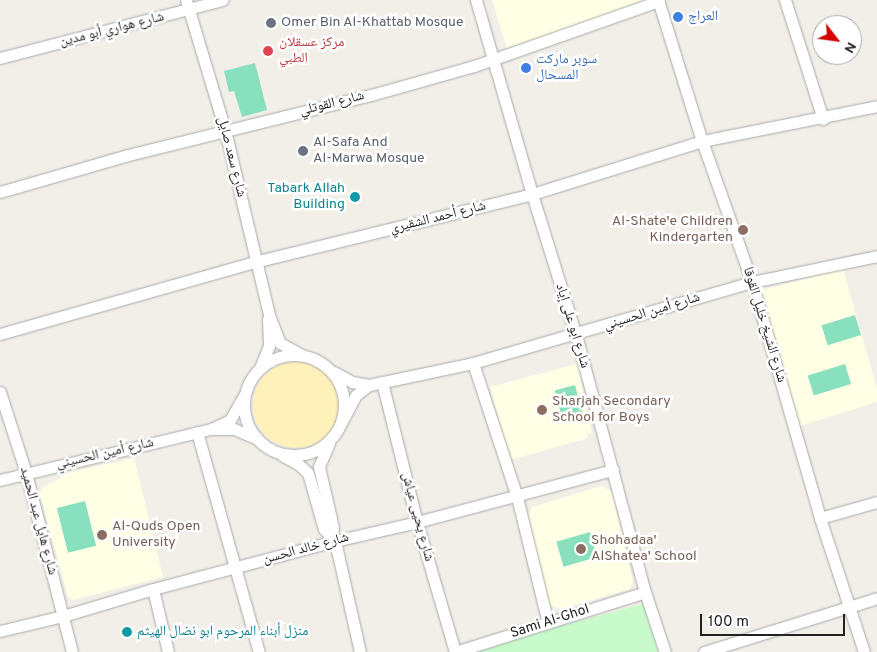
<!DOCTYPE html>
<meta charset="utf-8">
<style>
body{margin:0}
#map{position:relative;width:877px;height:652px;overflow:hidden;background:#f2efe9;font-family:Overpass,"Noto Naskh Arabic",sans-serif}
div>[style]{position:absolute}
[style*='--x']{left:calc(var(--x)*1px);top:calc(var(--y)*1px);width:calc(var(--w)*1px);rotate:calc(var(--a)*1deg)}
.education>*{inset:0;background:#ffffe5}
.sand>*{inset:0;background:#fff1ba}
.round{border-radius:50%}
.park>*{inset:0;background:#c8facc}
.pitch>*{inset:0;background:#88e0be;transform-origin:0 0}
.roads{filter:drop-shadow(0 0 1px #a9a9a9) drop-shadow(0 0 1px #a9a9a9)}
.street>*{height:11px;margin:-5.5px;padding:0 5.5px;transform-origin:5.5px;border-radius:5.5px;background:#fff}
.street>.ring{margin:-5.5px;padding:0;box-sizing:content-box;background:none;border:11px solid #fff;border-radius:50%}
.dots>*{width:14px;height:14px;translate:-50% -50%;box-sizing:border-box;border:2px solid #fff;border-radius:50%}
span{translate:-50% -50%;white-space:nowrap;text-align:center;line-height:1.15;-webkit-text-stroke:5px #fff;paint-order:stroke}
.shop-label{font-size:14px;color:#366cbe}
.left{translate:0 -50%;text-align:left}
.worship-label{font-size:14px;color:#5b616d}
.street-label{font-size:14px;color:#222}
.health-label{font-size:14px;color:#be3a42}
.culture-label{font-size:14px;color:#0d838f}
.right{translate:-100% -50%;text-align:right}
.education-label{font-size:14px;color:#785e54}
.north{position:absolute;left:812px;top:15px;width:50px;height:50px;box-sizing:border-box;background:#fff;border:1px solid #a7a7a7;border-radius:50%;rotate:120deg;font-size:14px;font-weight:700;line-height:20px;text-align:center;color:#222}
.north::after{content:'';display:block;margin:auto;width:18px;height:22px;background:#d40000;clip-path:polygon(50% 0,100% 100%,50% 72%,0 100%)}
.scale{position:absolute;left:700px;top:614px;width:145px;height:22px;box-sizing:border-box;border:2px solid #222;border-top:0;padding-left:6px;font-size:15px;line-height:18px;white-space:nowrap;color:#222;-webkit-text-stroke:4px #fff;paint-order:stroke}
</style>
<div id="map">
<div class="education">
<div style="clip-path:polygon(492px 0,646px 0,583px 24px,507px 48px)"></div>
<div style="clip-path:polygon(843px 269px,877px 389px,877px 402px,800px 426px,758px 291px)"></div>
<div style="clip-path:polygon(577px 364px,592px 433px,587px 435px,588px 438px,510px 460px,490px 387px)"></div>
<div style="clip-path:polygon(134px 458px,163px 577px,73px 600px,68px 597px,40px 493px,41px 489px,70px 472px)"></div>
<div style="clip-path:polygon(602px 486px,612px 492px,633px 581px,630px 589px,561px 609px,550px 606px,528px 516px,532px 507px)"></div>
</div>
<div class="sand">
<div class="round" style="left:253px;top:362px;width:86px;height:86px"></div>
</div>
<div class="park">
<div style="clip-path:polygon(643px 604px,658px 652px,463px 652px)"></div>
</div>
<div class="pitch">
<div style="clip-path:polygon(255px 63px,267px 110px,242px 117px,234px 91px,229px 92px,224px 71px)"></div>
<div style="left:855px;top:315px;width:21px;height:35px;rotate:73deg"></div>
<div style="left:845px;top:364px;width:21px;height:39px;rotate:73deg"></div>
<div style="left:575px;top:385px;width:28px;height:21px;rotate:75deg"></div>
<div style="left:85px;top:501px;width:46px;height:29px;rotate:76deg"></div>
<div style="left:590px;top:532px;width:26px;height:35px;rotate:74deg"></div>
</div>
<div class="roads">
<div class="street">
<div style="--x:186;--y:0;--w:136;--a:73.3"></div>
<div style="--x:225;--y:130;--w:190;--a:76.6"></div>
<div style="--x:269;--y:315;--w:30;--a:69"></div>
<div style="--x:280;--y:343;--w:26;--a:29"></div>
<div style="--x:476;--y:0;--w:202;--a:73.9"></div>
<div style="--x:532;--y:194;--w:148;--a:72.7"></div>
<div style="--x:576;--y:335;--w:266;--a:75"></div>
<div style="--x:645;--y:592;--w:63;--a:71.6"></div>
<div style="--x:658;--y:0;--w:148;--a:72.7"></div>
<div style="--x:702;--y:141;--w:150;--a:70.5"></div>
<div style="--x:752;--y:282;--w:246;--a:73.9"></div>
<div style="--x:820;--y:518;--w:141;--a:71.8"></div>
<div style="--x:785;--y:0;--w:125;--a:72.3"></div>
<div style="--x:0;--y:58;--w:230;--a:-14.6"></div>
<div style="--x:0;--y:192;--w:133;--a:-16.1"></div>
<div style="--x:128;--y:155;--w:250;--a:-13.9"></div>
<div style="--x:371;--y:95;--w:107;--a:-15.7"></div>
<div style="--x:474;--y:66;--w:196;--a:-19.4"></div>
<div style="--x:0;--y:334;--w:268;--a:-15.8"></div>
<div style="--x:258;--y:261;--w:282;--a:-13.7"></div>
<div style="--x:532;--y:194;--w:178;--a:-17.3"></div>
<div style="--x:702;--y:141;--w:178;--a:-11.3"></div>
<div class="ring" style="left:244px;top:355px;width:89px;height:89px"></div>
<div style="--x:473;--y:363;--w:141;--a:71.8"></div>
<div style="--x:517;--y:497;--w:130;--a:76.2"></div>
<div style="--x:260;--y:368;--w:24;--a:-68"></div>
<div style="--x:269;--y:346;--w:27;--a:-92"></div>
<div style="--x:334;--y:372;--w:21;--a:29"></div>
<div style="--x:352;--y:382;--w:17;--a:10"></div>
<div style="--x:382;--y:382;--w:144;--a:76"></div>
<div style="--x:417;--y:522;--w:135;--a:73.7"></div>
<div style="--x:0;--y:392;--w:85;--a:72.2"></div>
<div style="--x:26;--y:473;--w:185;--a:75.6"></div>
<div style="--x:340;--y:425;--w:34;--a:-62"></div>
<div style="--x:356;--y:395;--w:16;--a:-38"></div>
<div style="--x:369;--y:385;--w:106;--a:-11.9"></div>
<div style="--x:473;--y:363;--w:291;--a:-16.2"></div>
<div style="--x:752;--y:282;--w:128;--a:-11.7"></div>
<div style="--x:215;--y:429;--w:19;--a:0"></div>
<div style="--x:234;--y:429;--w:25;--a:23"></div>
<div style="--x:197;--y:432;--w:229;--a:74.3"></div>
<div style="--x:329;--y:443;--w:26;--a:113"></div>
<div style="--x:319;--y:467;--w:62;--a:76.9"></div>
<div style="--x:333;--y:527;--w:10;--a:101"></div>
<div style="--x:283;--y:456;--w:17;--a:28"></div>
<div style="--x:298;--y:464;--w:13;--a:42"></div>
<div style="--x:308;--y:473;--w:58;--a:74.1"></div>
<div style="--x:324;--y:529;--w:16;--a:47"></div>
<div style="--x:335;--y:541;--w:114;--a:77.3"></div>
<div style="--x:0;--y:480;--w:217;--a:-13.6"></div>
<div style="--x:211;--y:429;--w:21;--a:-25"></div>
<div style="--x:230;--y:420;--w:28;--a:-60"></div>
<div style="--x:820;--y:518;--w:59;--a:-15.7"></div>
<div style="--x:153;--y:589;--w:65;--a:76.6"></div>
<div style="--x:0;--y:631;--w:65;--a:-13.4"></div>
<div style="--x:63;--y:616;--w:94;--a:-16.7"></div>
<div style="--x:153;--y:589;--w:188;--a:-14.8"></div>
<div style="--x:335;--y:541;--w:84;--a:-13"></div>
<div style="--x:417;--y:522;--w:203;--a:-14.9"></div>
<div style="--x:455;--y:652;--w:199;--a:-17.5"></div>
<div style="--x:704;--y:652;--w:181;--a:-17.3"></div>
</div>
</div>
<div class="dots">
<div style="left:678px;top:17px;background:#3f7fe0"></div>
<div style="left:271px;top:23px;background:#6b7280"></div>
<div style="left:268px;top:51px;background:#e0444e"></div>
<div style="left:526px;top:68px;background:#3f7fe0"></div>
<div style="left:303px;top:151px;background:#6b7280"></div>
<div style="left:355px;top:197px;background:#0f9aa8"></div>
<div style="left:743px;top:230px;background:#8d6e63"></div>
<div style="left:542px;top:410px;background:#8d6e63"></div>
<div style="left:102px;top:535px;background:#8d6e63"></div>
<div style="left:581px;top:549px;background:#8d6e63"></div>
<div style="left:127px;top:632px;background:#0f9aa8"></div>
</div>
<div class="shop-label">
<span class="left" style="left:688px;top:17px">العراج</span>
<span class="left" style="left:536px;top:68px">سوبر ماركت<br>المسحال</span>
</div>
<div class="worship-label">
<span class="left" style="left:281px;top:23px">Omer Bin Al-Khattab Mosque</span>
<span class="left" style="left:313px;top:151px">Al-Safa And<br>Al-Marwa Mosque</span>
</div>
<div class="street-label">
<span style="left:112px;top:30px;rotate:-14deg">شارع هواري أبو مدين</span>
<span style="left:332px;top:104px;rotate:-14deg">شارع القوتلي</span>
<span style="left:231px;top:157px;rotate:76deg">شارع سعد صايل</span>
<span style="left:438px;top:218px;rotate:-14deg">شارع أحمد الشقيري</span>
<span style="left:652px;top:312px;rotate:-17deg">شارع أمين الحسيني</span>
<span style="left:764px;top:325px;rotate:73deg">شارع الشيخ خليل القوقا</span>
<span style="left:572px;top:326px;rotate:73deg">شارع ابو على إياد</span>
<span style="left:105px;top:454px;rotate:-13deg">شارع أمين الحسيني</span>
<span style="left:417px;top:517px;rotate:75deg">شارع يحيى عياش</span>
<span style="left:38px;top:521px;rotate:75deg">شارع هايل عبد الحميد</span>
<span style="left:306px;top:549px;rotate:-15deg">شارع خالد الحسن</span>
<span style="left:550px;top:622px;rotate:-18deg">Sami Al-Ghol</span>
</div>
<div class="health-label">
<span class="left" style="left:279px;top:51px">مركز عسقلان<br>الطبي</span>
</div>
<div class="culture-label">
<span class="right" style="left:345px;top:197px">Tabark Allah<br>Building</span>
<span class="left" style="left:137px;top:632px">منزل أبناء المرحوم ابو نضال الهيثم</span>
</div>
<div class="education-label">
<span class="right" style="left:733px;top:230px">Al-Shate'e Children<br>Kindergarten</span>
<span class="left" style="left:552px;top:410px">Sharjah Secondary<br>School for Boys</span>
<span class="left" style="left:112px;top:535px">Al-Quds Open<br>University</span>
<span class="left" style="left:591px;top:549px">Shohadaa'<br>AlShatea' School</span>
</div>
<div class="north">N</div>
<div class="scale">100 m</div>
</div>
